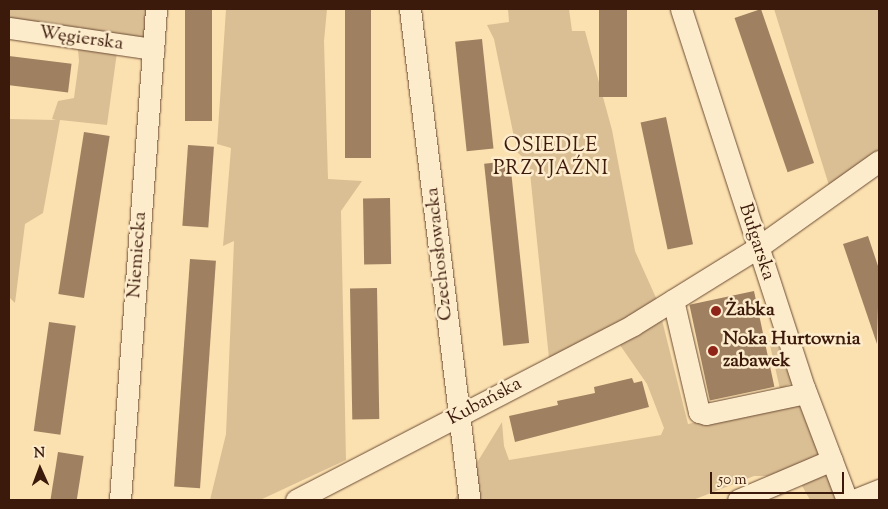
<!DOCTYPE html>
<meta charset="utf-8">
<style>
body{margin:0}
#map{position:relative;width:888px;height:509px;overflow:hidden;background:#fce1b0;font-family:"Sorts Mill Goudy",serif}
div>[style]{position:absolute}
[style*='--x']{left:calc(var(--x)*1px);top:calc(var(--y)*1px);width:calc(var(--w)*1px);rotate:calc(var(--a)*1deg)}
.green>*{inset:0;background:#dbbf94}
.building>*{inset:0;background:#9f8161;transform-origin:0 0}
.roads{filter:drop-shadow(0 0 1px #6b4c34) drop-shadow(0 0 1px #6b4c34)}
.minor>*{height:21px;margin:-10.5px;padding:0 10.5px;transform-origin:10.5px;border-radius:10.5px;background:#fdeccc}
.dots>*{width:14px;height:14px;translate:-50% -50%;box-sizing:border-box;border:2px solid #fdeccc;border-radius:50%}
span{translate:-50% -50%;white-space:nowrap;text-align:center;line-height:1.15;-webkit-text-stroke:5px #fdeccc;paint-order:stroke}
.street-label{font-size:19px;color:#3b1a0b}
.poi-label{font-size:19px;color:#3b1a0b;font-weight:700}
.left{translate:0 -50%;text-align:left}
.neighbourhood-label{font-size:20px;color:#3b1a0b;letter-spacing:1px}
.frame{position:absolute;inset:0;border:10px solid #3b1a0b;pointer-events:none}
.north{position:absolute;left:15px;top:444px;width:50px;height:50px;-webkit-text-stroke:4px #fdeccc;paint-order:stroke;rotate:358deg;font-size:14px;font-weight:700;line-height:20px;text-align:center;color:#3b1a0b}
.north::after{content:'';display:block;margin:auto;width:18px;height:22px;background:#3b1a0b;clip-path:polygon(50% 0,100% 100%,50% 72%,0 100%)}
.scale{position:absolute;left:710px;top:472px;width:134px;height:22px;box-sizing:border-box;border:2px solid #3b1a0b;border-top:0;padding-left:6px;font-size:15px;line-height:18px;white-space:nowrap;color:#3b1a0b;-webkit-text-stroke:4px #fdeccc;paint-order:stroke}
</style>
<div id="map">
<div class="green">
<div style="clip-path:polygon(9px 9px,156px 9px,153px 49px,118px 45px,107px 125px,60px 120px,43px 213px,25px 224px,15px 303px,9px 297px,9px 119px,56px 120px,52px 119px,58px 101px,74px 98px,79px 61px,77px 39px,9px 28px)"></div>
<div style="clip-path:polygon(226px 9px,327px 9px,324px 41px,328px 179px,362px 181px,341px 211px,346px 460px,260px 500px,210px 500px,226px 434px,234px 241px,223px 246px,231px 148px,217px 144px)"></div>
<div style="clip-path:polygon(508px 9px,569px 9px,572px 31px,585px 31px,612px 130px,635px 251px,657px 300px,688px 424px,798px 401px,836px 500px,810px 500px,796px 475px,783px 471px,767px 476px,754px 476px,693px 500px,454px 500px,502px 422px,504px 446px,509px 460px,661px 435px,664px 428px,647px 384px,613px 335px,550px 368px,529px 163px,517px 152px,494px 39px,487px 25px,509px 22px)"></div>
<div style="clip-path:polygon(774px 9px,879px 9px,879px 161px,832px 195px)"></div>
<div style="clip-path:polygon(776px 340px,792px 383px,780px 389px,769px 341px)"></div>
</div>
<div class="building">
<div style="left:185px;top:9px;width:27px;height:112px"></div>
<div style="left:345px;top:9px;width:26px;height:149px"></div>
<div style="left:599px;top:9px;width:28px;height:88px"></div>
<div style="left:761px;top:9px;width:163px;height:28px;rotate:71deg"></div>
<div style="left:482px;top:39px;width:110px;height:27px;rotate:84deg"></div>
<div style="left:9px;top:56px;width:63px;height:29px;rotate:7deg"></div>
<div style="left:666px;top:117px;width:130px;height:26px;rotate:78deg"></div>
<div style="left:84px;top:132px;width:26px;height:164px;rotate:9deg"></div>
<div style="left:188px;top:145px;width:26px;height:81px;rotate:4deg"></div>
<div style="left:510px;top:161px;width:183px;height:26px;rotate:84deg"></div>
<div style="left:390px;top:198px;width:66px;height:27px;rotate:89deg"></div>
<div style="clip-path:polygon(868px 236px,879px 269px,877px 344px,843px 244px)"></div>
<div style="left:190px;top:259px;width:26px;height:228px;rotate:4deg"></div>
<div style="left:377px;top:288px;width:131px;height:27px;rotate:89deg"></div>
<div style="left:754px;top:291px;width:98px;height:66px;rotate:78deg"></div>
<div style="left:49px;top:322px;width:27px;height:110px;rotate:8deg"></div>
<div style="clip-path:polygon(632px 378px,634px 383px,642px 381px,649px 407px,515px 442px,509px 416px,558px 405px,557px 401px,595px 393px,594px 387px)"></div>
<div style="left:58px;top:452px;width:26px;height:49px;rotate:9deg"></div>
</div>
<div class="roads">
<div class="minor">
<div style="--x:410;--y:9;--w:495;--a:83.1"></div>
<div style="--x:681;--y:9;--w:398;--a:72"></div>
<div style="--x:804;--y:387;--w:121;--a:69.2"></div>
<div style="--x:9;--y:28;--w:146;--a:8.3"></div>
<div style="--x:673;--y:300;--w:115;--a:76.9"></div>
<div style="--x:699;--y:412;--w:7;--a:16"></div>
<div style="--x:706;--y:414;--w:102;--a:-11.9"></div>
<div style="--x:120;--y:500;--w:492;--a:-85.8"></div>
<div style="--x:296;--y:500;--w:380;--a:-27.4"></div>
<div style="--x:633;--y:325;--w:146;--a:-31.8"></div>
<div style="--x:757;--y:248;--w:150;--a:-35.5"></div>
<div style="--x:738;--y:500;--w:102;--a:-23.1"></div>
<div style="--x:854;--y:500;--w:27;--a:-22"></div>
</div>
</div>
<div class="dots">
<div style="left:716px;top:311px;background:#8f2418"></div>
<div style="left:713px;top:351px;background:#8f2418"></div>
</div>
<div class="street-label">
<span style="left:81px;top:39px;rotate:8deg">Węgierska</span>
<span style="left:756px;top:242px;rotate:72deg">Bułgarska</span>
<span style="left:440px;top:254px;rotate:-96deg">Czechosłowacka</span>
<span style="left:138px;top:255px;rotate:-86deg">Niemiecka</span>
<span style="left:485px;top:402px;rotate:-28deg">Kubańska</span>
</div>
<div class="poi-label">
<span class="left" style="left:726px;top:311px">Żabka</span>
<span class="left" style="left:723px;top:351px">Noka Hurtownia<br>zabawek</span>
</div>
<div class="neighbourhood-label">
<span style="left:551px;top:158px">OSIEDLE<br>PRZYJAŹNI</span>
</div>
<div class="frame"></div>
<div class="north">N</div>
<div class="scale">50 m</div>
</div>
